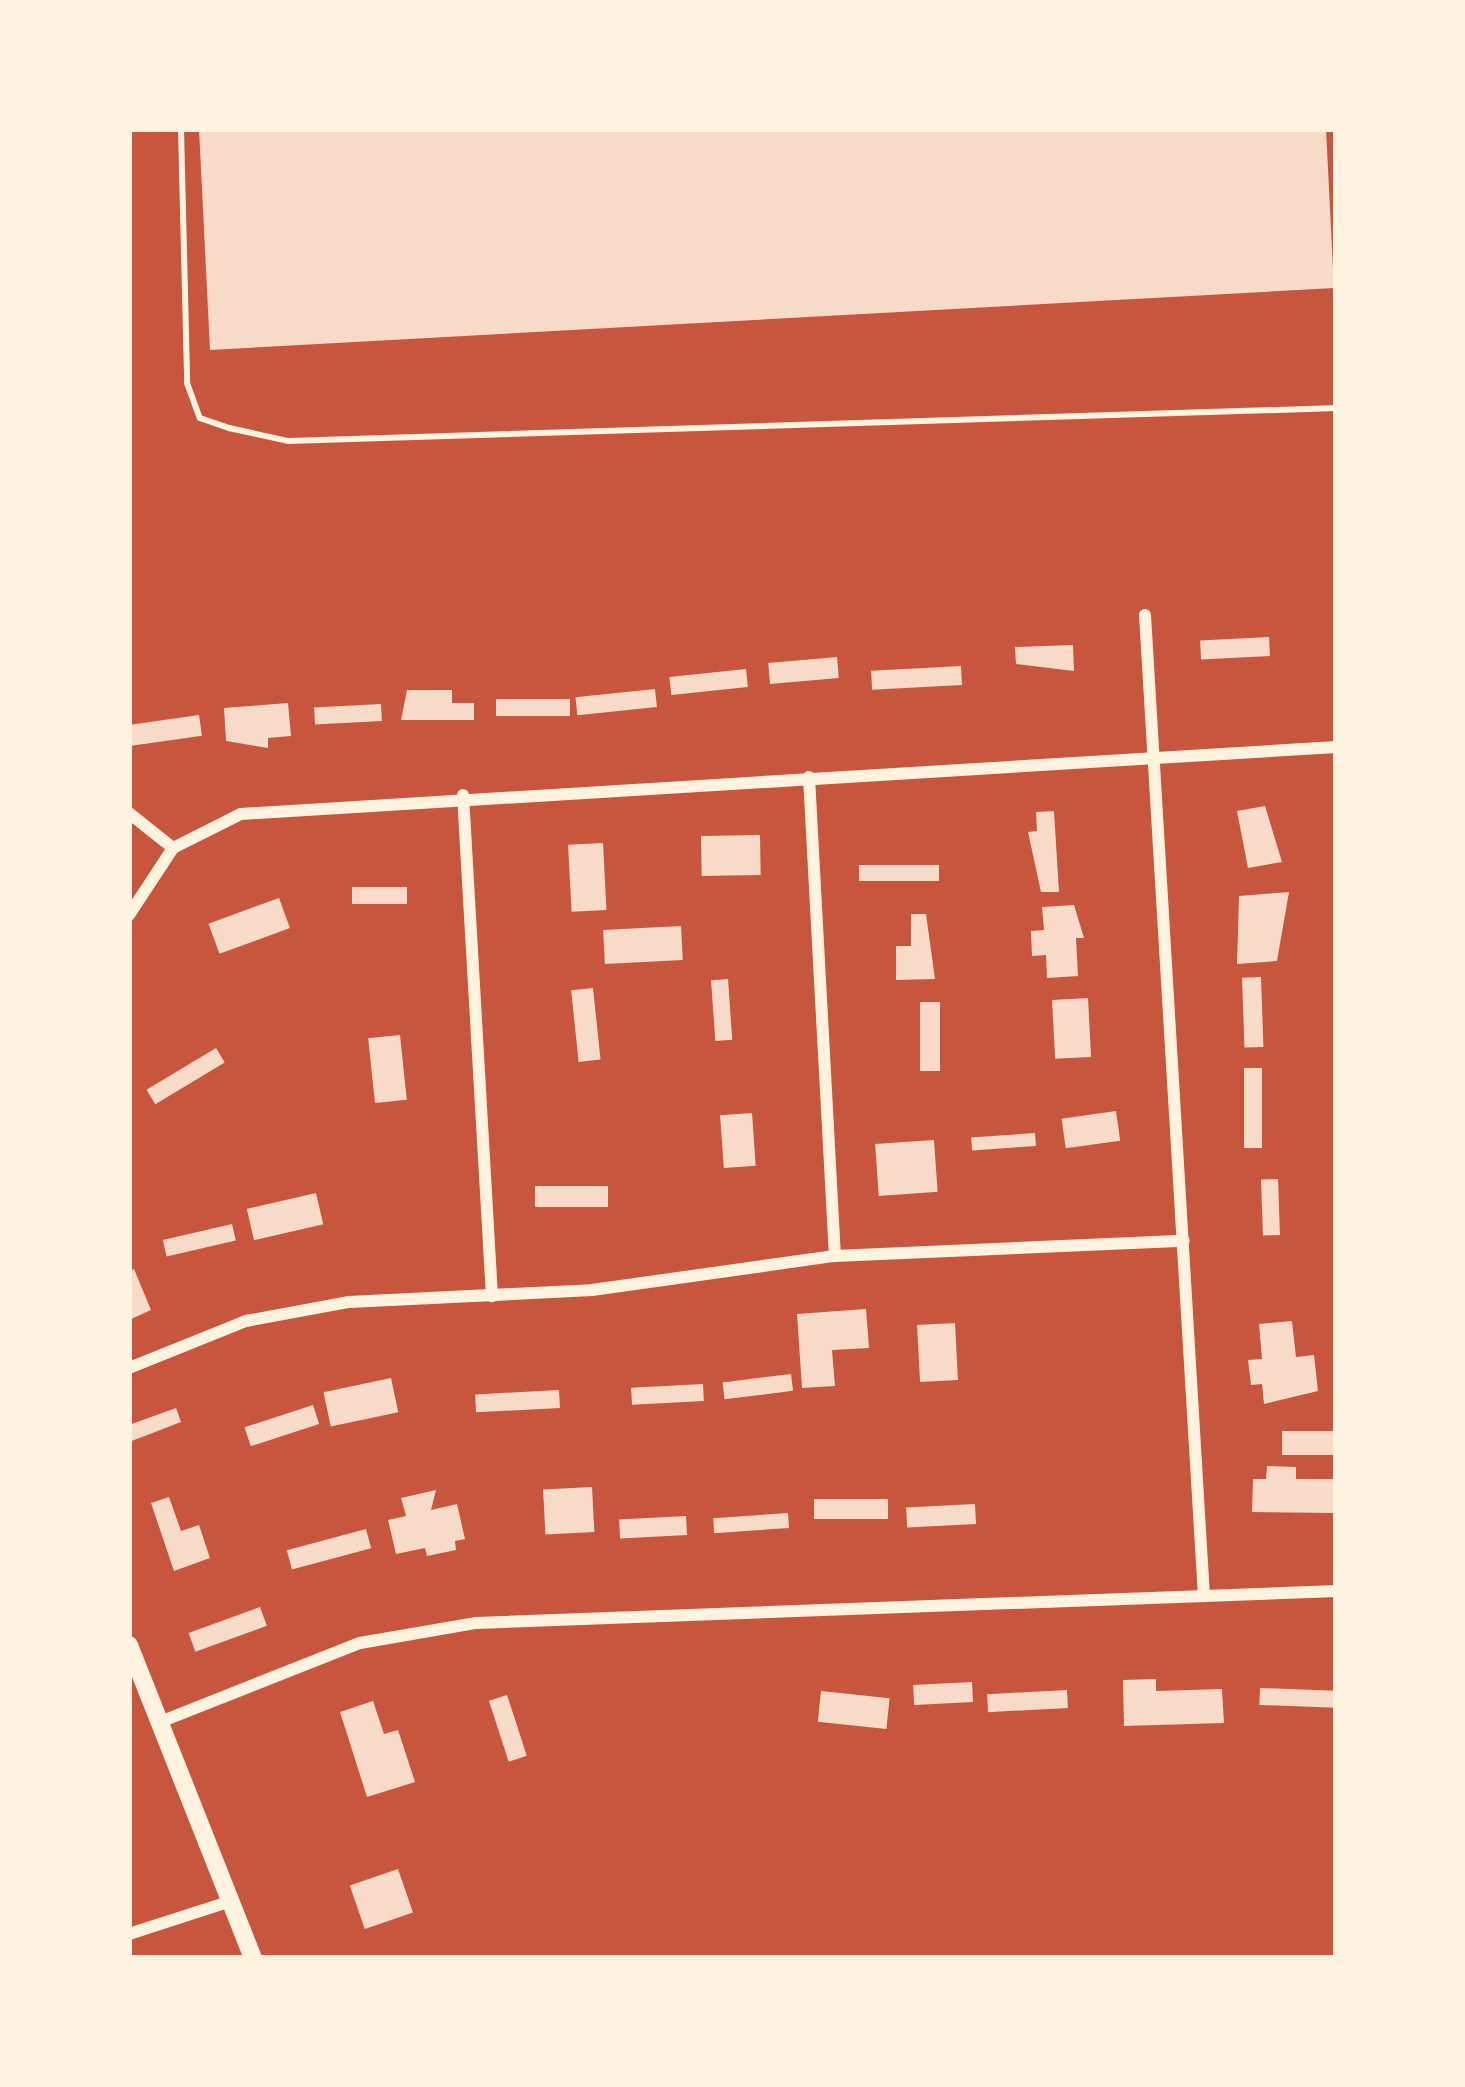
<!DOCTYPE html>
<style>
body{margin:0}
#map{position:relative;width:1465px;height:2087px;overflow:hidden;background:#c8553d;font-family:"DejaVu Sans",sans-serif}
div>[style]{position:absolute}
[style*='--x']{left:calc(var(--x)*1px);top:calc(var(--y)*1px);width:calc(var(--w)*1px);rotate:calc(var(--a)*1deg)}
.building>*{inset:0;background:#f7dbc8;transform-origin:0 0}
.service>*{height:6px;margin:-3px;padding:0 3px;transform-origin:3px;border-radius:3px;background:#fff3e0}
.minor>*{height:12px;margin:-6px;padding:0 6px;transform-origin:6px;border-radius:6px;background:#fff3e0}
.secondary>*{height:18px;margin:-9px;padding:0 9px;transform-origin:9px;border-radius:9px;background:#fff3e0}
span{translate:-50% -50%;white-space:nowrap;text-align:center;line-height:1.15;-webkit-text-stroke:12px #fff3e0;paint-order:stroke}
.frame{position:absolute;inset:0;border:132px solid #fff3e0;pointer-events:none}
</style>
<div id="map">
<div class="building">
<div style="clip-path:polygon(199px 129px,1326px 129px,1334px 288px,210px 350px)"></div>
<div style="left:1269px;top:637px;width:19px;height:69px;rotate:87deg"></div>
<div style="clip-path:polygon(1073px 645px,1074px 671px,1016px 664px,1015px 647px)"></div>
<div style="left:837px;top:657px;width:21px;height:69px;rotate:85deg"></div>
<div style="left:961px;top:666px;width:19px;height:90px;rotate:87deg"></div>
<div style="left:746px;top:669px;width:18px;height:77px;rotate:84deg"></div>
<div style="left:655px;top:689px;width:18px;height:80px;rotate:84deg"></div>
<div style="clip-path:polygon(407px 690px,452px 690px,452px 703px,474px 703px,474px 720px,401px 720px)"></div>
<div style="left:570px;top:699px;width:17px;height:74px;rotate:90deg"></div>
<div style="clip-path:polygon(288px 703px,291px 736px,268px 738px,268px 748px,226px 741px,224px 708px)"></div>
<div style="left:381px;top:704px;width:17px;height:67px;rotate:87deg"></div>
<div style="left:199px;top:715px;width:21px;height:71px;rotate:82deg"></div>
<div style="clip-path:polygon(1265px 806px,1282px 862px,1248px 868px,1237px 811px)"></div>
<div style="clip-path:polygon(1054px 811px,1059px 892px,1041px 892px,1028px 832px,1037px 831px,1036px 812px)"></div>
<div style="left:760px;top:835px;width:40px;height:59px;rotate:89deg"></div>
<div style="left:603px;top:843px;width:67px;height:35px;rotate:87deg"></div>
<div style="left:939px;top:865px;width:16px;height:80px;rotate:90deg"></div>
<div style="left:407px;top:887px;width:17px;height:55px;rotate:90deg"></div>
<div style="clip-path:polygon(1289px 892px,1277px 961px,1237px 964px,1239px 896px)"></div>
<div style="left:279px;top:898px;width:32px;height:75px;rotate:70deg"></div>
<div style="clip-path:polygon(1074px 905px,1084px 938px,1076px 938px,1078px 976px,1047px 978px,1046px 955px,1032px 956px,1031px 931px,1044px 930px,1042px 907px)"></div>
<div style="clip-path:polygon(911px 914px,926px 914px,935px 979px,896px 980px,896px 946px,911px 946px)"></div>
<div style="left:681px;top:926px;width:34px;height:78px;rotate:87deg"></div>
<div style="left:1261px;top:977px;width:70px;height:19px;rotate:88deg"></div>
<div style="left:728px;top:979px;width:61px;height:17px;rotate:86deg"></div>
<div style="left:593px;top:988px;width:72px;height:22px;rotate:84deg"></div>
<div style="left:1088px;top:998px;width:59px;height:36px;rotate:87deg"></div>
<div style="left:920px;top:1002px;width:20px;height:69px"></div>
<div style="left:400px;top:1035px;width:65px;height:32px;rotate:84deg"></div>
<div style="left:216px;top:1048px;width:17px;height:81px;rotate:59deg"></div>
<div style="left:1244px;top:1068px;width:18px;height:80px"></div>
<div style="left:1116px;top:1111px;width:30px;height:55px;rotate:82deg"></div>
<div style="left:752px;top:1113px;width:53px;height:32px;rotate:86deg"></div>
<div style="left:1035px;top:1133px;width:13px;height:64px;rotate:86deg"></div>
<div style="left:934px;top:1140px;width:52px;height:59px;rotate:86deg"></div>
<div style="left:1278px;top:1179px;width:56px;height:17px;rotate:88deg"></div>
<div style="left:608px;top:1186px;width:21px;height:73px;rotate:90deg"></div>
<div style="left:316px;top:1193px;width:32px;height:71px;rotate:77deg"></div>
<div style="left:232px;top:1224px;width:17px;height:71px;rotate:77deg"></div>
<div style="clip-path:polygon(134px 1269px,151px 1310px,129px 1320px,129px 1271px)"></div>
<div style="clip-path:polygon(866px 1309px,869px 1348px,832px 1350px,835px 1386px,802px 1388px,797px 1314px)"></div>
<div style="clip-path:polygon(1292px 1321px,1296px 1357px,1314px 1355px,1318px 1391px,1264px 1404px,1262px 1384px,1251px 1385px,1248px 1360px,1262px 1359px,1259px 1324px)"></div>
<div style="left:955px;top:1323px;width:57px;height:38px;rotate:87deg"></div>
<div style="left:791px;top:1374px;width:17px;height:69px;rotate:83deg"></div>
<div style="left:391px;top:1378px;width:35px;height:69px;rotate:78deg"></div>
<div style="left:703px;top:1384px;width:17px;height:72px;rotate:87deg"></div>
<div style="left:559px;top:1390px;width:18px;height:84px;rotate:87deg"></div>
<div style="left:313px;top:1405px;width:20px;height:72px;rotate:72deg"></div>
<div style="clip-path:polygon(176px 1408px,181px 1422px,129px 1442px,129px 1425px)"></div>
<div style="left:1336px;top:1431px;width:24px;height:54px;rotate:90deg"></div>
<div style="clip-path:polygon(1267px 1466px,1296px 1467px,1296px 1479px,1333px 1479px,1333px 1513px,1252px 1512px,1253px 1479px,1266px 1479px)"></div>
<div style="left:592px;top:1487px;width:45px;height:49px;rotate:87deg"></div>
<div style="clip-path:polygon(436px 1490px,431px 1510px,457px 1504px,465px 1539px,455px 1541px,456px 1550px,427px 1556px,425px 1548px,396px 1554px,388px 1520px,406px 1516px,401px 1498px)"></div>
<div style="clip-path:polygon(169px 1497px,181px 1531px,199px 1525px,210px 1558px,174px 1571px,151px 1503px)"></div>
<div style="left:888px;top:1499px;width:20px;height:74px;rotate:90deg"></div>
<div style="left:975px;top:1504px;width:20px;height:69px;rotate:87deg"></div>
<div style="left:788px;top:1513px;width:15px;height:75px;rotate:86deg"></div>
<div style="left:686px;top:1516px;width:19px;height:67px;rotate:87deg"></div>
<div style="left:366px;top:1529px;width:20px;height:82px;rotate:75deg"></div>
<div style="left:260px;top:1607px;width:20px;height:76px;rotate:70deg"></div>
<div style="clip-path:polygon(1156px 1679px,1156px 1691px,1222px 1689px,1224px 1723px,1124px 1726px,1123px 1680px)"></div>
<div style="left:972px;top:1682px;width:20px;height:59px;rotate:87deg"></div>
<div style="left:1260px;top:1688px;width:76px;height:17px;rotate:2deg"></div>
<div style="left:1067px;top:1690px;width:18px;height:80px;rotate:87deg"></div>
<div style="left:821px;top:1691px;width:69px;height:31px;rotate:6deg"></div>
<div style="left:507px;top:1695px;width:64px;height:19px;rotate:72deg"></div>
<div style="clip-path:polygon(373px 1701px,384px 1734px,398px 1730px,415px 1782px,367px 1797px,340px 1712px)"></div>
<div style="left:398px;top:1869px;width:46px;height:51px;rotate:71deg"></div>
</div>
<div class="service">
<div style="--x:181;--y:129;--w:254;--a:88.6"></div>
<div style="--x:187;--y:383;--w:37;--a:70"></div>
<div style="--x:200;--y:418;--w:31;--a:19"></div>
<div style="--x:229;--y:428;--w:60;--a:12.4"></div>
<div style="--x:288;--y:441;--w:1049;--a:-1.8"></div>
</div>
<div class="minor">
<div style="--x:1145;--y:615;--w:983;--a:86.56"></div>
<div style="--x:809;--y:777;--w:480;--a:86.9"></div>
<div style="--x:463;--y:795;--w:502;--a:86.69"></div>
<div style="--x:129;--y:813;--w:56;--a:38.5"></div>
<div style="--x:129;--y:915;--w:80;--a:-56.7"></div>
<div style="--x:173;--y:848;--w:76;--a:-26.6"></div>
<div style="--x:241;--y:814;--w:1097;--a:-3.5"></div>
<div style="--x:129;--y:1368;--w:126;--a:-21.9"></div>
<div style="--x:246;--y:1321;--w:105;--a:-10.5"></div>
<div style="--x:349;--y:1302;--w:243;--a:-2.8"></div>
<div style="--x:592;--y:1290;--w:245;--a:-8"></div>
<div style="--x:835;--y:1256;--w:349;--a:-2.5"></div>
<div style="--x:160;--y:1722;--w:215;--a:-21.6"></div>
<div style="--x:360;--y:1643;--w:118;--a:-9.8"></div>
<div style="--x:476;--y:1623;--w:861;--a:-2.13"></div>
<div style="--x:129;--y:1934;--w:107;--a:-17.9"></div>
</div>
<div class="secondary">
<div style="--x:129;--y:1645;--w:337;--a:68.4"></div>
</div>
<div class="frame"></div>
</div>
